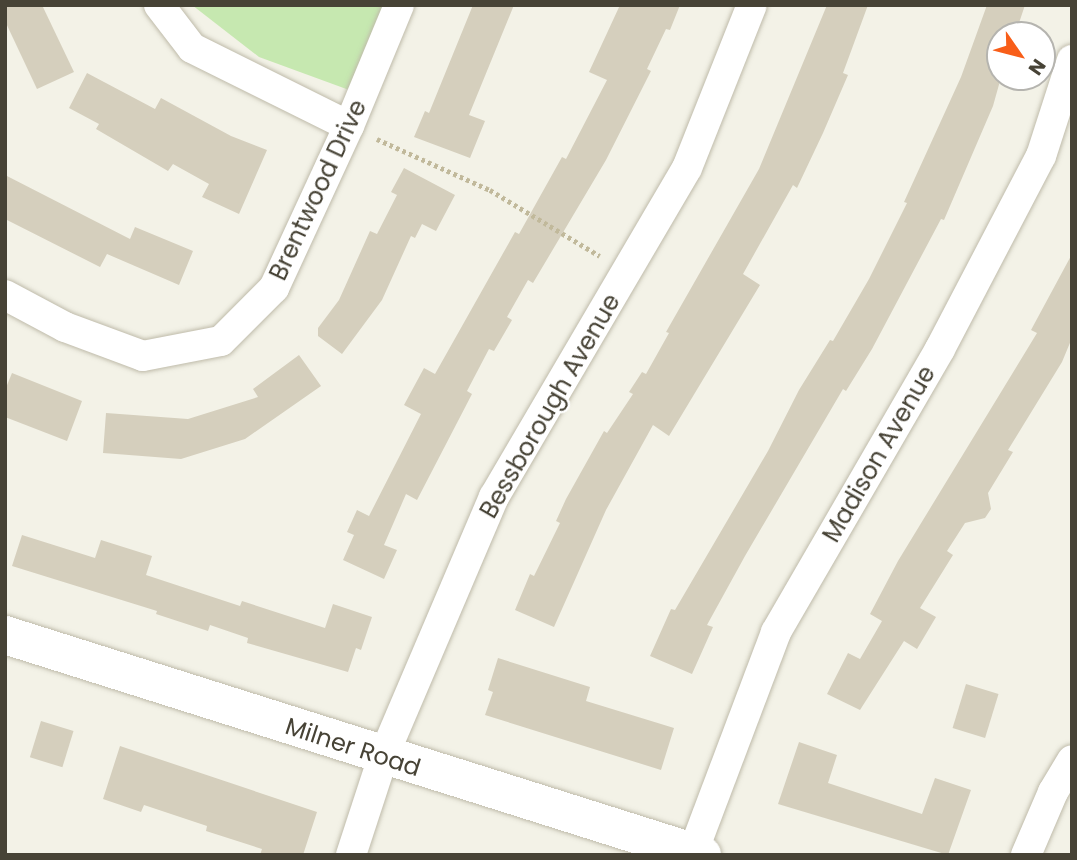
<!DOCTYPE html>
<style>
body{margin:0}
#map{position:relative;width:1077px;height:860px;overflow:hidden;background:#f3f2e7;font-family:Poppins,sans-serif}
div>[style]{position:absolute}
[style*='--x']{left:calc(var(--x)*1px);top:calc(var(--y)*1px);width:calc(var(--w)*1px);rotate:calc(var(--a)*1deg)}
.green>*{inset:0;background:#c6e8b0}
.building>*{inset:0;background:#d5cfbd;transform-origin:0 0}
.path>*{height:4.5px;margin-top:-2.25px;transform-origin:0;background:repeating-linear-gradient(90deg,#c1b99b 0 3.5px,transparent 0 7px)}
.roads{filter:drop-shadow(0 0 2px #bfbbaa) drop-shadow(0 0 2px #bfbbaa)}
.minor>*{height:30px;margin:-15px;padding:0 15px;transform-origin:15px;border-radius:15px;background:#fff}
.tertiary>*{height:38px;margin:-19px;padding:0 19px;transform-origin:19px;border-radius:19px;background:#fff}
span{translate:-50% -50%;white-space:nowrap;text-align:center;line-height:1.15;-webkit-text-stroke:5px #fff;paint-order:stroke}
.street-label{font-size:24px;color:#474336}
.frame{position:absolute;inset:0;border:7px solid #474336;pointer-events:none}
.north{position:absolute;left:986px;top:21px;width:70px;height:70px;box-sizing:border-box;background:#fff;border:2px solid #b5b4af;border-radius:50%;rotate:125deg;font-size:19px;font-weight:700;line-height:28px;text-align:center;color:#474336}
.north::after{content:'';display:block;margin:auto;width:24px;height:32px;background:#f85e19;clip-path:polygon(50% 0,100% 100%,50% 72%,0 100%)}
</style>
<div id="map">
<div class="green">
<div style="clip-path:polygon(192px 5px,388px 5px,360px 94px,259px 57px)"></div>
</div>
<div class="building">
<div style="clip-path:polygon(5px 5px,42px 5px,74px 72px,37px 89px,5px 21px)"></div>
<div style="clip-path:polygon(473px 5px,514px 5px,469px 115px,485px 121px,470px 158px,414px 137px,425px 111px,429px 113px)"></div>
<div style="clip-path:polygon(620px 5px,680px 5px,670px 30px,666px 29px,647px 69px,651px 71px,606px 160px,533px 283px,528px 280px,507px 317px,512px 320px,494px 351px,489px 349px,467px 391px,472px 394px,417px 500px,406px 494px,384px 545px,397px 550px,384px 579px,343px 560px,354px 535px,347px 532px,357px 510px,369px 516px,421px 414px,404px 405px,424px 368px,435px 374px,515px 232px,519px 234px,562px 157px,566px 159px,607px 80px,589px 72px)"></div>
<div style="clip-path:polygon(827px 5px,868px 5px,843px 73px,848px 75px,823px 133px,797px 188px,793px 185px,743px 274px,760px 285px,669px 436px,653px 425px,606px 510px,554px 627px,515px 610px,530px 574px,534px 576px,560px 523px,556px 521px,566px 499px,604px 431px,607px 433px,633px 394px,629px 392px,642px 372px,646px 374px,669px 333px,666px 332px,759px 169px)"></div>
<div style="clip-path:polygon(987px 5px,1025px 5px,1015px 35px,1000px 35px,1000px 81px,993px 106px,944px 220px,941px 219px,872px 349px,846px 391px,843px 389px,745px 556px,707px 625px,713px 627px,692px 674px,650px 656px,671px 609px,675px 610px,768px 451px,799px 390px,830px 340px,833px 341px,869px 279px,907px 203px,904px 202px,961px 77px)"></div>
<div style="clip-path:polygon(87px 73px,155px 109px,161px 98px,231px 136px,267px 150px,239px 214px,202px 197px,209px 184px,173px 164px,168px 171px,96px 129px,99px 124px,69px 108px)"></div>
<div style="clip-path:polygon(404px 168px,455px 195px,436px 231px,422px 224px,415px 238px,411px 236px,382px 300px,342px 354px,318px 336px,318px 328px,339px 300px,370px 231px,377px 234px,397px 195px,391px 192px)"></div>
<div style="clip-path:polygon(5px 175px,130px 239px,135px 227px,193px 251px,179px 285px,107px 254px,100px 267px,5px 219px)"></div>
<div style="clip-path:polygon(1072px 254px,1072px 338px,1062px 362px,1008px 450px,1013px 452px,988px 493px,991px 509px,985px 518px,965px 523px,947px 551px,953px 555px,920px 608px,936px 617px,917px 649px,904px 641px,860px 710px,827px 694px,848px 653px,860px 659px,882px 621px,870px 614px,898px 561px,1037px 333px,1031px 330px)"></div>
<div style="clip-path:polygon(299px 355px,321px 386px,245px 439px,181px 459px,103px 453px,106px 413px,188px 419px,258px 397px,253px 389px)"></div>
<div style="clip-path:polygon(12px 373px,82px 401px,67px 441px,5px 417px,5px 390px)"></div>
<div style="clip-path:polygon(22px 535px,95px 558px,101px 540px,152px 556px,146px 575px,240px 606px,242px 601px,325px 628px,333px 604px,372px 617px,361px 650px,356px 648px,348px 672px,247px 643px,248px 638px,210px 625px,208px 631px,156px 614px,157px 611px,12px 566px)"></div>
<div style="clip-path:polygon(498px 658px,590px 687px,586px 701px,674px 728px,661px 770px,485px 715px,493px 692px,488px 690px)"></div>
<div style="left:966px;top:684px;width:34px;height:46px;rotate:17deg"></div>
<div style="left:41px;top:721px;width:34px;height:38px;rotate:17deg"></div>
<div style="clip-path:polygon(799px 742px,837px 755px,828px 783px,922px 814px,935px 778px,971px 790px,948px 855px,778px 804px)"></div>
<div style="clip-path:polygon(120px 746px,317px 812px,303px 855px,260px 855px,262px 849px,206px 831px,207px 826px,144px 805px,141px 812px,103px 799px)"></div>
</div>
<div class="path">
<div style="--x:377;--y:139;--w:124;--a:24.3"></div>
<div style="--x:490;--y:190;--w:128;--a:31"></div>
</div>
<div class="roads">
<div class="minor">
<div style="--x:159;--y:5;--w:54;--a:52.5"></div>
<div style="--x:192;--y:48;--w:175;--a:26.4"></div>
<div style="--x:5;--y:295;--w:68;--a:28.1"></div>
<div style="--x:65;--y:327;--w:83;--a:20.4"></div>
<div style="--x:143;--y:356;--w:79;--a:-10.9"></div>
<div style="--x:221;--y:341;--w:75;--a:-45"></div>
<div style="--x:274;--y:288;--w:179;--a:-65.2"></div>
<div style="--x:349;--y:126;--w:131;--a:-67.5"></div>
<div style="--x:693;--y:852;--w:235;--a:-69.3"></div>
<div style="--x:776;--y:632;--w:327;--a:-59.9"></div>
<div style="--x:940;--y:349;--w:218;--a:-62.4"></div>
<div style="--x:1041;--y:156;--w:101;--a:-72.1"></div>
<div style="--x:351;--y:855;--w:103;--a:-71.9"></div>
<div style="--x:383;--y:757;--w:283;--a:-66.9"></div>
<div style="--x:494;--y:497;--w:381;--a:-59.6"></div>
<div style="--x:687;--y:168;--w:175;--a:-68.3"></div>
<div style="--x:1026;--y:855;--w:69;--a:-66.8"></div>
<div style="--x:1053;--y:792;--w:37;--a:-59"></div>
</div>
<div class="tertiary">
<div style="--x:5;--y:635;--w:731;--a:17.52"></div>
</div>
</div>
<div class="street-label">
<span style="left:318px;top:190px;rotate:-65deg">Brentwood Drive</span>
<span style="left:550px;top:406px;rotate:-60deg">Bessborough Avenue</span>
<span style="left:879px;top:454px;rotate:-60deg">Madison Avenue</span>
<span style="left:353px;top:747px;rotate:18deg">Milner Road</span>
</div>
<div class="frame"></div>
<div class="north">N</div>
</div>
